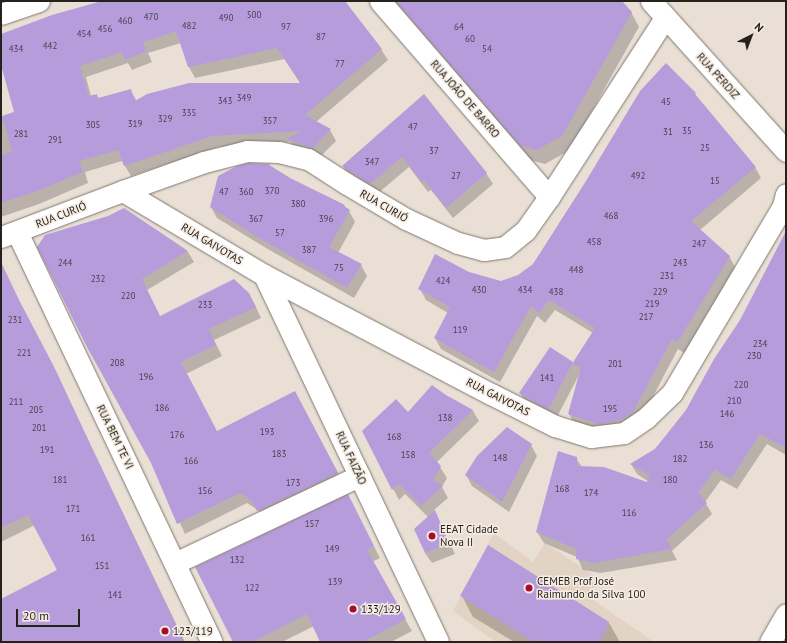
<!DOCTYPE html>
<meta charset="utf-8">
<style>
body{margin:0}
#map{position:relative;width:787px;height:643px;overflow:hidden;background:#e9dfd5;font-family:"PT Sans",sans-serif}
div>[style]{position:absolute}
[style*='--x']{left:calc(var(--x)*1px);top:calc(var(--y)*1px);width:calc(var(--w)*1px);rotate:calc(var(--a)*1deg)}
.built>*{inset:0;background:#e2d3c4}
.shadow>*{inset:0;background:#0003}
.building>*{inset:0;background:#b79cdc}
.roads{filter:drop-shadow(0 0 1px #7f776e) drop-shadow(0 0 1px #7f776e)}
.minor>*{height:21px;margin:-10.5px;padding:0 10.5px;transform-origin:10.5px;border-radius:10.5px;background:#fff}
.dots>*{width:11px;height:11px;translate:-50% -50%;box-sizing:border-box;border:2px solid #f6ece2;border-radius:50%}
span{translate:-50% -50%;white-space:nowrap;text-align:center;line-height:1.15;-webkit-text-stroke:3px #f6ece2;paint-order:stroke}
.number-label{font-size:9px;color:#4a404e}
.number-label span{-webkit-text-stroke-width:0}
.street-label{font-size:11px;color:#25221e}
.poi-label{font-size:11px;color:#25221e}
.left{translate:0 -50%;text-align:left}
.frame{position:absolute;inset:0;border:2px solid #25221e;pointer-events:none}
.north{position:absolute;left:731px;top:16px;width:40px;height:40px;-webkit-text-stroke:3px #f6ece2;paint-order:stroke;rotate:42deg;font-size:11px;font-weight:700;line-height:16px;text-align:center;color:#25221e}
.north::after{content:'';display:block;margin:auto;width:14px;height:18px;background:#25221e;clip-path:polygon(50% 0,100% 100%,50% 72%,0 100%)}
.scale{position:absolute;left:16px;top:609px;width:64px;height:18px;box-sizing:border-box;border:2px solid #25221e;border-top:0;padding-left:5px;font-size:12px;line-height:14px;white-space:nowrap;color:#25221e;-webkit-text-stroke:3px #f6ece2;paint-order:stroke}
</style>
<div id="map">
<div class="built">
<div style="clip-path:polygon(494px 533px,533px 562px,545px 543px,599px 579px,589px 597px,654px 642px,496px 642px,453px 611px)"></div>
</div>
<div class="shadow">
<div style="clip-path:polygon(evenodd,106px 1px,344px 1px,381px 49px,388px 60px,316px 122px,330px 130px,336px 141px,319px 158px,295px 149px,290px 142px,218px 147px,131px 176px,122px 161px,85px 172px,88px 183px,39px 204px,1px 217px,1px 117px,15px 112px,1px 61px,1px 35px,106px 1px,181px 43px,189px 67px,195px 78px,285px 59px,301px 84px,137px 101px,130px 90px,99px 99px,96px 95px,91px 96px,86px 77px,128px 63px,132px 70px,152px 62px,148px 53px,181px 43px)"></div>
<div style="clip-path:polygon(391px 1px,621px 1px,631px 12px,639px 27px,570px 150px,545px 164px,530px 160px)"></div>
<div style="clip-path:polygon(666px 64px,695px 94px,700px 103px,755px 167px,761px 178px,700px 230px,729px 256px,735px 267px,684px 353px,678px 349px,639px 423px,628px 430px,575px 425px,569px 414px,580px 373px,557px 417px,527px 404px,520px 393px,572px 363px,573px 364px,593px 333px,555px 310px,545px 323px,537px 316px,500px 382px,441px 349px,435px 338px,448px 313px,426px 300px,420px 289px,468px 273px,501px 282px,519px 276px,534px 264px)"></div>
<div style="clip-path:polygon(424px 95px,486px 173px,493px 184px,453px 218px,431px 190px,428px 192px,409px 167px,377px 194px,349px 177px,343px 166px)"></div>
<div style="clip-path:polygon(269px 165px,292px 180px,344px 206px,349px 211px,355px 222px,338px 253px,361px 265px,367px 276px,354px 298px,266px 248px,217px 218px,211px 207px)"></div>
<div style="clip-path:polygon(124px 210px,188px 252px,194px 262px,147px 290px,160px 317px,255px 305px,261px 318px,214px 340px,222px 356px,186px 374px,217px 433px,295px 392px,344px 484px,264px 521px,258px 510px,247px 503px,185px 534px,152px 462px,108px 217px)"></div>
<div style="clip-path:polygon(786px 236px,786px 455px,767px 444px,737px 489px,721px 480px,705px 502px,712px 514px,672px 551px,677px 560px,601px 573px,583px 570px,577px 557px,544px 543px,537px 532px,576px 458px,582px 467px,652px 484px,637px 474px,631px 464px,655px 449px,687px 411px,741px 320px)"></div>
<div style="clip-path:polygon(1px 266px,58px 375px,96px 458px,185px 642px,2px 642px,1px 600px,59px 571px,35px 525px,1px 542px)"></div>
<div style="clip-path:polygon(445px 396px,473px 411px,479px 421px,437px 462px,447px 478px,442px 487px,448px 498px,434px 510px,455px 554px,432px 563px,425px 553px,428px 517px,405px 494px,399px 500px,363px 431px)"></div>
<div style="clip-path:polygon(531px 445px,537px 456px,509px 512px,472px 486px,466px 475px)"></div>
<div style="clip-path:polygon(348px 496px,380px 558px,372px 562px,412px 631px,391px 642px,321px 642px,314px 626px,282px 642px,234px 642px)"></div>
<div style="clip-path:polygon(462px 596px,609px 623px,620px 642px,514px 642px,473px 617px)"></div>
</div>
<div class="building">
<div style="clip-path:polygon(evenodd,102px 1px,345px 1px,382px 49px,305px 115px,331px 129px,313px 148px,287px 139px,302px 131px,212px 136px,124px 166px,118px 150px,79px 161px,83px 172px,32px 193px,1px 203px,1px 155px,12px 152px,2px 116px,14px 112px,1px 65px,1px 34px,52px 15px,102px 1px,176px 31px,188px 67px,277px 48px,300px 83px,189px 83px,147px 94px,135px 101px,131px 89px,98px 98px,97px 94px,89px 96px,80px 66px,122px 52px,125px 60px,146px 51px,143px 42px,176px 31px)"></div>
<div style="clip-path:polygon(396px 1px,622px 1px,632px 12px,562px 136px,537px 150px,521px 146px)"></div>
<div style="clip-path:polygon(666px 63px,696px 93px,695px 94px,756px 167px,691px 221px,730px 256px,677px 343px,672px 339px,633px 412px,622px 420px,598px 424px,568px 414px,581px 367px,572px 364px,595px 328px,549px 300px,539px 313px,531px 306px,494px 372px,434px 338px,450px 307px,418px 289px,435px 254px,469px 272px,501px 281px,518px 275px,533px 264px,586px 181px,640px 91px)"></div>
<div style="clip-path:polygon(424px 94px,487px 173px,446px 208px,424px 180px,422px 182px,402px 157px,370px 184px,342px 166px)"></div>
<div style="clip-path:polygon(248px 163px,270px 164px,269px 165px,292px 179px,345px 205px,344px 206px,350px 210px,329px 247px,362px 264px,347px 288px,259px 238px,210px 207px,218px 176px,237px 166px)"></div>
<div style="clip-path:polygon(124px 208px,188px 251px,142px 279px,160px 316px,234px 279px,249px 293px,256px 307px,209px 329px,216px 345px,181px 362px,217px 431px,295px 391px,338px 473px,257px 511px,251px 500px,240px 493px,177px 524px,151px 463px,87px 347px,37px 247px,45px 235px,108px 216px)"></div>
<div style="clip-path:polygon(786px 231px,786px 448px,760px 434px,731px 479px,715px 470px,698px 493px,707px 503px,667px 539px,672px 549px,594px 563px,576px 559px,576px 549px,536px 532px,558px 451px,577px 457px,577px 466px,604px 467px,647px 482px,650px 476px,630px 464px,655px 449px,686px 410px,714px 359px,740px 320px)"></div>
<div style="clip-path:polygon(1px 262px,20px 302px,52px 363px,184px 642px,1px 642px,1px 599px,57px 570px,28px 515px,1px 528px)"></div>
<div style="clip-path:polygon(550px 347px,573px 362px,550px 407px,549px 406px,547px 409px,519px 393px)"></div>
<div style="clip-path:polygon(432px 385px,446px 395px,473px 410px,429px 453px,441px 466px,433px 480px,443px 486px,421px 506px,399px 484px,392px 490px,362px 431px,396px 399px,408px 412px)"></div>
<div style="clip-path:polygon(507px 427px,532px 444px,502px 502px,465px 475px,477px 456px)"></div>
<div style="clip-path:polygon(348px 494px,374px 546px,367px 550px,406px 619px,363px 642px,320px 642px,307px 614px,252px 642px,233px 642px,195px 567px)"></div>
<div style="clip-path:polygon(435px 510px,449px 543px,425px 553px,414px 529px)"></div>
<div style="clip-path:polygon(488px 545px,609px 622px,600px 642px,534px 642px,460px 596px)"></div>
</div>
<div class="roads">
<div class="minor">
<div style="--x:380;--y:1;--w:259;--a:49.2"></div>
<div style="--x:651;--y:1;--w:202;--a:48"></div>
<div style="--x:1;--y:14;--w:40;--a:-18.9"></div>
<div style="--x:123;--y:191;--w:164;--a:30.8"></div>
<div style="--x:264;--y:275;--w:256;--a:27.7"></div>
<div style="--x:491;--y:394;--w:72;--a:26.6"></div>
<div style="--x:555;--y:426;--w:38;--a:17"></div>
<div style="--x:591;--y:437;--w:33;--a:-7"></div>
<div style="--x:624;--y:433;--w:27;--a:-34"></div>
<div style="--x:646;--y:418;--w:36;--a:-44"></div>
<div style="--x:672;--y:393;--w:217;--a:-59.3"></div>
<div style="--x:783;--y:206;--w:12;--a:-76"></div>
<div style="--x:17;--y:232;--w:454;--a:64.6"></div>
<div style="--x:1;--y:237;--w:130;--a:-20.7"></div>
<div style="--x:123;--y:191;--w:86;--a:-19.7"></div>
<div style="--x:204;--y:162;--w:44;--a:-14.3"></div>
<div style="--x:247;--y:151;--w:32;--a:2"></div>
<div style="--x:279;--y:152;--w:30;--a:14"></div>
<div style="--x:308;--y:159;--w:46;--a:32.7"></div>
<div style="--x:347;--y:184;--w:69;--a:30.7"></div>
<div style="--x:406;--y:219;--w:57;--a:24.8"></div>
<div style="--x:458;--y:243;--w:27;--a:15"></div>
<div style="--x:484;--y:250;--w:21;--a:-8"></div>
<div style="--x:505;--y:247;--w:26;--a:-39"></div>
<div style="--x:525;--y:231;--w:42;--a:-54.8"></div>
<div style="--x:549;--y:197;--w:213;--a:-57.1"></div>
<div style="--x:264;--y:275;--w:406;--a:64.6"></div>
<div style="--x:175;--y:563;--w:204;--a:-25.3"></div>
<div style="--x:770;--y:642;--w:32;--a:-60"></div>
</div>
</div>
<div class="dots">
<div style="left:432px;top:536px;background:#a60c2c"></div>
<div style="left:529px;top:588px;background:#a60c2c"></div>
<div style="left:353px;top:609px;background:#a60c2c"></div>
<div style="left:165px;top:631px;background:#a60c2c"></div>
</div>
<div class="number-label">
<span style="left:254px;top:15px">500</span>
<span style="left:151px;top:17px">470</span>
<span style="left:226px;top:18px">490</span>
<span style="left:125px;top:21px">460</span>
<span style="left:189px;top:26px">482</span>
<span style="left:286px;top:27px">97</span>
<span style="left:459px;top:27px">64</span>
<span style="left:105px;top:29px">456</span>
<span style="left:84px;top:34px">454</span>
<span style="left:321px;top:37px">87</span>
<span style="left:470px;top:39px">60</span>
<span style="left:50px;top:46px">442</span>
<span style="left:16px;top:49px">434</span>
<span style="left:487px;top:49px">54</span>
<span style="left:340px;top:64px">77</span>
<span style="left:244px;top:98px">349</span>
<span style="left:225px;top:101px">343</span>
<span style="left:666px;top:102px">45</span>
<span style="left:189px;top:113px">335</span>
<span style="left:165px;top:119px">329</span>
<span style="left:270px;top:121px">357</span>
<span style="left:135px;top:124px">319</span>
<span style="left:93px;top:125px">305</span>
<span style="left:413px;top:127px">47</span>
<span style="left:687px;top:131px">35</span>
<span style="left:668px;top:132px">31</span>
<span style="left:21px;top:134px">281</span>
<span style="left:55px;top:140px">291</span>
<span style="left:705px;top:148px">25</span>
<span style="left:434px;top:151px">37</span>
<span style="left:372px;top:162px">347</span>
<span style="left:456px;top:176px">27</span>
<span style="left:638px;top:176px">492</span>
<span style="left:715px;top:181px">15</span>
<span style="left:272px;top:191px">370</span>
<span style="left:224px;top:192px">47</span>
<span style="left:246px;top:192px">360</span>
<span style="left:298px;top:204px">380</span>
<span style="left:611px;top:216px">468</span>
<span style="left:256px;top:219px">367</span>
<span style="left:326px;top:219px">396</span>
<span style="left:280px;top:233px">57</span>
<span style="left:594px;top:242px">458</span>
<span style="left:699px;top:244px">247</span>
<span style="left:309px;top:250px">387</span>
<span style="left:65px;top:263px">244</span>
<span style="left:680px;top:263px">243</span>
<span style="left:339px;top:268px">75</span>
<span style="left:576px;top:270px">448</span>
<span style="left:667px;top:276px">231</span>
<span style="left:98px;top:279px">232</span>
<span style="left:443px;top:281px">424</span>
<span style="left:479px;top:290px">430</span>
<span style="left:525px;top:290px">434</span>
<span style="left:556px;top:292px">438</span>
<span style="left:660px;top:292px">229</span>
<span style="left:128px;top:296px">220</span>
<span style="left:652px;top:304px">219</span>
<span style="left:205px;top:305px">233</span>
<span style="left:646px;top:317px">217</span>
<span style="left:15px;top:320px">231</span>
<span style="left:460px;top:330px">119</span>
<span style="left:760px;top:344px">234</span>
<span style="left:24px;top:353px">221</span>
<span style="left:754px;top:356px">230</span>
<span style="left:117px;top:363px">208</span>
<span style="left:615px;top:364px">201</span>
<span style="left:146px;top:377px">196</span>
<span style="left:547px;top:378px">141</span>
<span style="left:741px;top:385px">220</span>
<span style="left:734px;top:401px">210</span>
<span style="left:16px;top:402px">211</span>
<span style="left:162px;top:408px">186</span>
<span style="left:610px;top:409px">195</span>
<span style="left:36px;top:410px">205</span>
<span style="left:727px;top:414px">146</span>
<span style="left:445px;top:418px">138</span>
<span style="left:39px;top:428px">201</span>
<span style="left:267px;top:432px">193</span>
<span style="left:177px;top:435px">176</span>
<span style="left:394px;top:437px">168</span>
<span style="left:706px;top:445px">136</span>
<span style="left:47px;top:450px">191</span>
<span style="left:279px;top:454px">183</span>
<span style="left:408px;top:455px">158</span>
<span style="left:500px;top:458px">148</span>
<span style="left:680px;top:459px">182</span>
<span style="left:191px;top:461px">166</span>
<span style="left:60px;top:480px">181</span>
<span style="left:670px;top:480px">180</span>
<span style="left:293px;top:483px">173</span>
<span style="left:562px;top:489px">168</span>
<span style="left:205px;top:491px">156</span>
<span style="left:591px;top:493px">174</span>
<span style="left:73px;top:509px">171</span>
<span style="left:629px;top:513px">116</span>
<span style="left:312px;top:524px">157</span>
<span style="left:88px;top:538px">161</span>
<span style="left:332px;top:549px">149</span>
<span style="left:237px;top:560px">132</span>
<span style="left:102px;top:566px">151</span>
<span style="left:335px;top:582px">139</span>
<span style="left:252px;top:588px">122</span>
<span style="left:115px;top:595px">141</span>
</div>
<div class="street-label">
<span style="left:718px;top:76px;rotate:48deg">RUA PERDIZ</span>
<span style="left:465px;top:99px;rotate:49deg">RUA JOÃO DE BARRO</span>
<span style="left:384px;top:206px;rotate:30deg">RUA CURIÓ</span>
<span style="left:61px;top:215px;rotate:-21deg">RUA CURIÓ</span>
<span style="left:212px;top:244px;rotate:31deg">RUA GAIVOTAS</span>
<span style="left:498px;top:397px;rotate:27deg">RUA GAIVOTAS</span>
<span style="left:115px;top:437px;rotate:64deg">RUA BEM TE VI</span>
<span style="left:351px;top:458px;rotate:65deg">RUA FAIZÃO</span>
</div>
<div class="poi-label">
<span class="left" style="left:440px;top:536px">EEAT Cidade<br>Nova II</span>
<span class="left" style="left:537px;top:588px">CEMEB Prof José<br>Raimundo da Silva 100</span>
<span class="left" style="left:361px;top:609px">133/129</span>
<span class="left" style="left:173px;top:631px">123/119</span>
</div>
<div class="frame"></div>
<div class="north">N</div>
<div class="scale">20 m</div>
</div>
